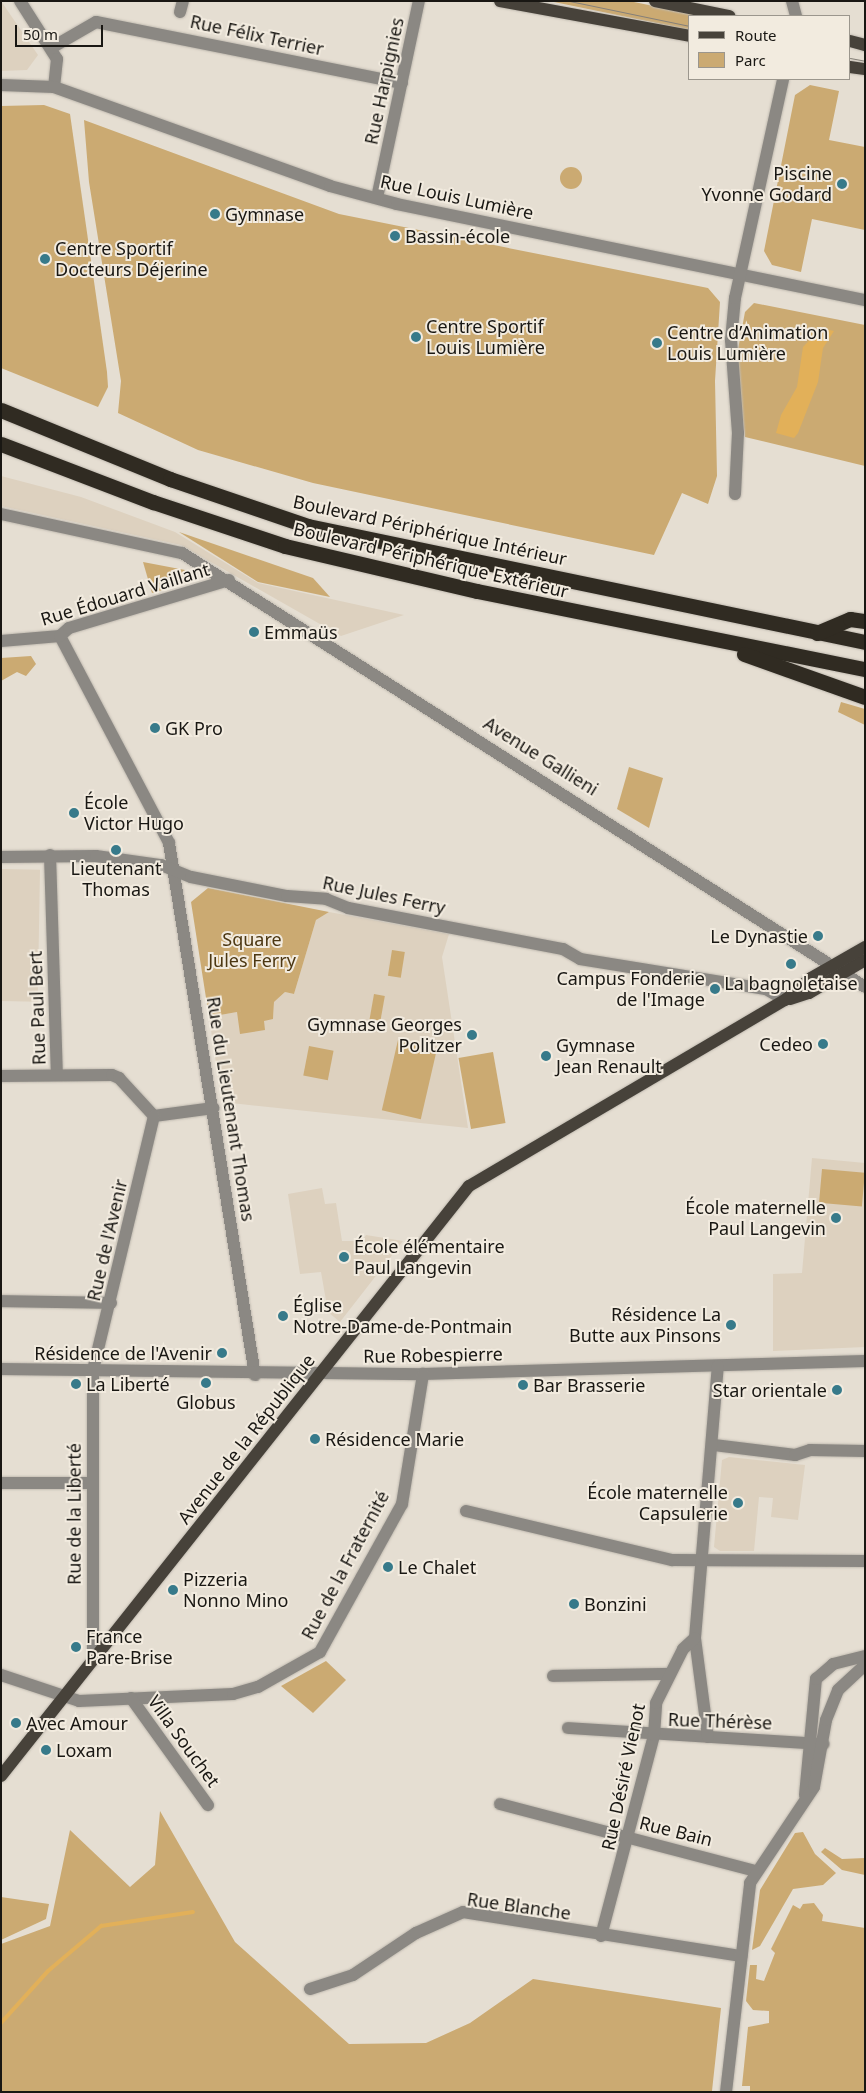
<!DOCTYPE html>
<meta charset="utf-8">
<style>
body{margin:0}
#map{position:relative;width:866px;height:2093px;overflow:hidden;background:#e5ded2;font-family:"Noto Sans",sans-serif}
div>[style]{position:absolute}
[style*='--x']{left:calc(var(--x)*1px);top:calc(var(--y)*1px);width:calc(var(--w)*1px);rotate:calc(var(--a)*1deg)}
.built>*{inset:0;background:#ddd1bf;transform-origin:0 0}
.green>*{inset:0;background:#cbaa72;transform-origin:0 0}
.round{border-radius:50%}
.water>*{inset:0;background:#e2b059}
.stream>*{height:4px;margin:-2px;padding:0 2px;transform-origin:2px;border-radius:2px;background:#e2b059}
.roads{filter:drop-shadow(0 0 1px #c0bab0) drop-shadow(0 0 1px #c0bab0)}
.minor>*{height:12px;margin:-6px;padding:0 6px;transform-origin:6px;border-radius:6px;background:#8b8883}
.major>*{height:12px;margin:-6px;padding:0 6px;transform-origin:6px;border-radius:6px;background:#47423a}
.highway>*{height:15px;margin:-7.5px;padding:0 7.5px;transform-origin:7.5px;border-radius:7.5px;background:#302b22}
.tram>*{height:1px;margin:-0.5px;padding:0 0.5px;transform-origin:0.5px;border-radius:0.5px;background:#858078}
.dots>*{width:14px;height:14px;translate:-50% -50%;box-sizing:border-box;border:2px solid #f2ebdf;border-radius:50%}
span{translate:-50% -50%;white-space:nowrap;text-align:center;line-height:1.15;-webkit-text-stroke:4px #f2ebdf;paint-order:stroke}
.street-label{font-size:18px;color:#191713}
.poi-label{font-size:18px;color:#191713}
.right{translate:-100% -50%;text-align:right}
.left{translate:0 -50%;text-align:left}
.park-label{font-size:18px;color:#4c3712}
.frame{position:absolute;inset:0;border:2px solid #191713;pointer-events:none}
.legend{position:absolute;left:688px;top:15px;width:162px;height:65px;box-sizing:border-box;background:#f2ebdf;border:1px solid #9b968d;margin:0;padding:6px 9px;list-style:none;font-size:15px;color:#191713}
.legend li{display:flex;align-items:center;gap:10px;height:25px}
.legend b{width:25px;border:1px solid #9b968d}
.scale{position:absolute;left:15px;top:25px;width:88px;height:22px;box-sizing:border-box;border:2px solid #191713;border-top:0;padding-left:6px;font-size:15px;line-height:18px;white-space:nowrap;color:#191713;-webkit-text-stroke:4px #f2ebdf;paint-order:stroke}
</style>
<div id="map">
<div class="built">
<div style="clip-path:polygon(1px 1px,38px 55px,27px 70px,1px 71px)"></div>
<div style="clip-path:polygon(1px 476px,81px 497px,175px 532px,258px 583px,404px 615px,341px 636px,181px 545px,1px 506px)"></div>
<div style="left:1px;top:869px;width:39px;height:132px;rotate:1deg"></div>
<div style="clip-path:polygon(329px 912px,449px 934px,442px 957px,468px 1128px,231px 1103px,229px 1094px,221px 1096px,209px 1017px,237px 1012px,273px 1019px,274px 1002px,285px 992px,294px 994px,316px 920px)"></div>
<div style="clip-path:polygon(812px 1158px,865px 1163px,865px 1347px,773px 1351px,773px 1274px,802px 1273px)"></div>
<div style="clip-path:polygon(322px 1188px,325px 1204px,336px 1203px,342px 1241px,362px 1241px,366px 1235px,403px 1241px,340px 1322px,328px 1312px,321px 1272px,300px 1274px,288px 1194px)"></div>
<div style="clip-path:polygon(729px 1457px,805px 1465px,798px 1520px,771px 1517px,773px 1498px,759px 1497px,754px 1551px,720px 1551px,714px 1547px,722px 1460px)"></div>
</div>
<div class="green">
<div style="clip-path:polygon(549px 1px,629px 1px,703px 16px,690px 16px,690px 30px)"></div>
<div style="clip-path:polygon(810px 85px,839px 91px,829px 140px,865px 147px,865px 230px,812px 219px,801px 272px,772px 265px,764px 251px,795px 95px)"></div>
<div style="clip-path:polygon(44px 105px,70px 114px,107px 372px,108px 387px,98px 407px,1px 368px,1px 106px)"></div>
<div style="clip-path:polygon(84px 120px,339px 214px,708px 288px,720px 302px,715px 381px,717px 476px,708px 504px,682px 493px,654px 555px,313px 483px,198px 450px,118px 413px,121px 381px,89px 182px)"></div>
<div class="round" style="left:560px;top:167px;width:22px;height:22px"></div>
<div style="clip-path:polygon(754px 303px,865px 325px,865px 466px,745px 437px,736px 360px,745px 312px)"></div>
<div style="clip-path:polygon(179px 532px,313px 578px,330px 597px,258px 582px)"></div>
<div style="clip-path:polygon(143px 562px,185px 570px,197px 580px,152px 593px)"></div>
<div style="clip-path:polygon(31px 656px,36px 664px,26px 676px,17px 672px,1px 681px,1px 658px)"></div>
<div style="clip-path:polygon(841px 702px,865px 709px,865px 725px,838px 712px)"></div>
<div style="clip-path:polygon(629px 767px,663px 778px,649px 828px,617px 809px)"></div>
<div style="clip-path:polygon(208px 888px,329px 912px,316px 920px,294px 994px,285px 992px,274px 1002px,273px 1019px,264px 1021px,265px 1030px,240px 1034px,237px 1012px,209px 1017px,191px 902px)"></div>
<div style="left:392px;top:950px;width:13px;height:26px;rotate:9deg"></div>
<div style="left:374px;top:994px;width:11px;height:29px;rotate:10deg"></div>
<div style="left:398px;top:1040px;width:40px;height:72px;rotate:13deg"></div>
<div style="left:309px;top:1046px;width:25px;height:30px;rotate:11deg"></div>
<div style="left:493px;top:1052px;width:72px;height:35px;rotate:80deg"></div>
<div style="left:822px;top:1169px;width:43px;height:34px;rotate:5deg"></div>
<div style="clip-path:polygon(326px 1661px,346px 1680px,313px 1713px,281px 1686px)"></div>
<div style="clip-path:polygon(160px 1811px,235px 1942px,349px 2044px,426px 2043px,470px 2023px,533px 1979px,721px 2008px,712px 2091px,750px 2091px,750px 2086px,742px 2086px,748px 2027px,769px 2023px,769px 2011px,753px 2010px,746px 2001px,750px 1965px,757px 1965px,756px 1979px,764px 1981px,775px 1953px,771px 1949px,793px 1905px,800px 1909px,803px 1904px,814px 1903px,823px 1915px,822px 1921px,865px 1928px,865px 2092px,1px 2092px,1px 1944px,50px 1926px,70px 1830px,130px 1887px,155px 1865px)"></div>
<div style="clip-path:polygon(803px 1832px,815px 1854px,836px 1873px,823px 1885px,793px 1889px,760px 1946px,752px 1950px,760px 1890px,795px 1833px)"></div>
<div style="clip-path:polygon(825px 1848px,842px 1859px,865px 1858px,865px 1875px,842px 1870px,821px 1852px)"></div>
<div style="clip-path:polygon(1px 1897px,49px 1904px,46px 1919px,1px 1940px)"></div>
</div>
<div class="water">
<div style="clip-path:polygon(821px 328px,834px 331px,823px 348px,818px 382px,798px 433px,794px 438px,776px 433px,781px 415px,797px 387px,803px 347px)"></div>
</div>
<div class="stream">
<div style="--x:1;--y:2023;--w:70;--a:-47.9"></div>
<div style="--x:48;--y:1971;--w:70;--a:-40.3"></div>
<div style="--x:101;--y:1926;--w:93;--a:-8.7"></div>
</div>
<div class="roads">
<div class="minor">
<div style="--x:20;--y:1;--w:69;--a:57.5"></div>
<div style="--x:57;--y:59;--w:28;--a:96"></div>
<div style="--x:792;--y:1;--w:16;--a:75"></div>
<div style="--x:180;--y:12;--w:11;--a:-75"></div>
<div style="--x:51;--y:48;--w:52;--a:-30"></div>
<div style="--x:96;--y:22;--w:312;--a:11.3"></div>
<div style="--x:1;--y:85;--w:53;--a:2.2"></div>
<div style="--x:54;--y:87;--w:293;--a:19.7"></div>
<div style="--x:330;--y:186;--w:69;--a:15"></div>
<div style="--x:397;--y:204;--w:478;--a:11.6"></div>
<div style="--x:377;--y:198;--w:201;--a:-78"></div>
<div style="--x:735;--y:494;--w:61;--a:-87.2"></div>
<div style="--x:738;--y:433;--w:93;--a:-94.3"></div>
<div style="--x:731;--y:340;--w:42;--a:-84.6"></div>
<div style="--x:735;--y:298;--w:224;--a:-77.6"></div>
<div style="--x:1;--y:514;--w:185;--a:12.2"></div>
<div style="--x:182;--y:553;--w:809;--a:32.43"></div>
<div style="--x:60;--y:636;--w:234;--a:62.2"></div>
<div style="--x:169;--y:843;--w:539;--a:80.82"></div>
<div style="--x:1;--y:641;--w:59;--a:-4.8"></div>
<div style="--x:60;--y:636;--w:12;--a:-42"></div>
<div style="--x:69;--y:628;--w:167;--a:-16.7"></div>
<div style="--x:50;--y:855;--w:220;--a:88.2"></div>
<div style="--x:1;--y:857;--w:95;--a:-0.6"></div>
<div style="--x:96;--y:856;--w:66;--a:7.9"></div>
<div style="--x:161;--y:865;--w:32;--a:22"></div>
<div style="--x:191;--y:877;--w:98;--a:11.2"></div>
<div style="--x:287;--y:896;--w:39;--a:4"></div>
<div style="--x:326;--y:899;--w:24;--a:22"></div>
<div style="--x:348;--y:908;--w:219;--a:10.8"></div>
<div style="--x:563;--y:949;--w:20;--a:30"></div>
<div style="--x:580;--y:959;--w:188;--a:9.2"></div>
<div style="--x:766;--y:989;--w:22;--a:30"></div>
<div style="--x:1;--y:1076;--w:111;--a:-0.5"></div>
<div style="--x:112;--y:1075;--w:8;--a:23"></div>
<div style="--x:119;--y:1078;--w:52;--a:47.4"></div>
<div style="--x:154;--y:1116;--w:60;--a:-7.7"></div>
<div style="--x:1;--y:1301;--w:110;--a:1"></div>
<div style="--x:1;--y:1369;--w:422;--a:0.7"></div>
<div style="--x:423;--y:1374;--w:442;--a:-1.7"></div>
<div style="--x:714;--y:1445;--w:82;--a:7"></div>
<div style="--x:795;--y:1455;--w:16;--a:-18"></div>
<div style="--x:810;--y:1450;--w:55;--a:1"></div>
<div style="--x:1;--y:1483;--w:90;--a:0"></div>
<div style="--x:466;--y:1511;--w:212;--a:13.4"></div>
<div style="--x:672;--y:1560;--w:193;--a:0.3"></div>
<div style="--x:93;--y:1658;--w:288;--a:-90"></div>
<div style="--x:93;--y:1370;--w:261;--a:-76.5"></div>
<div style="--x:1;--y:1675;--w:82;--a:18.4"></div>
<div style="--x:79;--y:1701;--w:154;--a:-2.6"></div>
<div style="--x:233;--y:1694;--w:26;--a:-16"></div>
<div style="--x:258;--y:1687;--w:71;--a:-29.4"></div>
<div style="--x:320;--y:1652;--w:169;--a:-61"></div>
<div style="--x:402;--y:1504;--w:132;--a:-80.8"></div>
<div style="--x:553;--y:1676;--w:117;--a:-1"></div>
<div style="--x:131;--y:1698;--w:132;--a:54.3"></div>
<div style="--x:568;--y:1728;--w:256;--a:3.6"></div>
<div style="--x:708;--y:1737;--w:100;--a:-97.5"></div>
<div style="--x:695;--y:1638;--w:273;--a:-85.2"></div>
<div style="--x:805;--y:1795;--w:117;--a:-84.6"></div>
<div style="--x:816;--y:1679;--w:23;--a:-41"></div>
<div style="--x:833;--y:1664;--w:33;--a:-14"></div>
<div style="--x:500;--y:1804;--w:265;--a:14.7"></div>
<div style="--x:601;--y:1936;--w:208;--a:-75.2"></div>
<div style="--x:654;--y:1735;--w:32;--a:-86"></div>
<div style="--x:656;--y:1703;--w:60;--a:-63.4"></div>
<div style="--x:683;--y:1649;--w:16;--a:-43"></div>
<div style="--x:310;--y:1989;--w:45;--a:-18"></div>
<div style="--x:353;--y:1975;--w:76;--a:-33.7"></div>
<div style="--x:416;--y:1933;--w:51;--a:-24.1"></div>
<div style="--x:463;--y:1912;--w:282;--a:9"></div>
<div style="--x:726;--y:2092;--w:210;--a:-83.4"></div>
<div style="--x:750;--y:1883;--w:115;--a:-56.3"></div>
<div style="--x:814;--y:1787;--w:68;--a:-79.8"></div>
<div style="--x:826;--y:1720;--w:32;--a:-68"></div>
<div style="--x:838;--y:1690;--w:37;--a:-43"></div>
</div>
<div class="major">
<div style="--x:500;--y:1;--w:193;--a:10.4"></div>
<div style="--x:655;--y:1;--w:76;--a:11.5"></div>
<div style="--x:850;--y:41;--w:16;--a:15"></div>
<div style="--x:850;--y:67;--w:15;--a:8"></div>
<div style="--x:790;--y:999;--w:20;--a:-18"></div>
<div style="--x:809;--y:993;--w:65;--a:-30.5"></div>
<div style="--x:1;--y:1776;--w:753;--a:-51.58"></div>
<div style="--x:469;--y:1186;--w:367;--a:-30.5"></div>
<div style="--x:785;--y:1000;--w:34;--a:-40"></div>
<div style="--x:811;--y:978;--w:62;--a:-29.9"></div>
</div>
<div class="highway">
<div style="--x:1;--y:410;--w:183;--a:22.2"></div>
<div style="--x:170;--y:479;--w:146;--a:18.8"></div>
<div style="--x:308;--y:526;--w:569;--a:11.76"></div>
<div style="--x:1;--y:444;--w:163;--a:20.9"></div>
<div style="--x:153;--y:502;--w:139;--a:18.4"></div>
<div style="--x:285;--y:546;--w:197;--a:13.2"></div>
<div style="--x:477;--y:591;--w:396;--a:11.4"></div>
<div style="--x:817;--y:633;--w:36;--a:-23"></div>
<div style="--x:850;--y:619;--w:15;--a:8"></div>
<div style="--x:744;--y:654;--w:128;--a:19.6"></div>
</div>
</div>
<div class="tram">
<div style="--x:570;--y:1;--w:123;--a:11.8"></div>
<div style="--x:850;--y:58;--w:15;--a:11"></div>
</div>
<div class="dots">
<div style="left:842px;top:184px;background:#377a8a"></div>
<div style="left:215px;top:214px;background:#377a8a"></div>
<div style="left:395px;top:236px;background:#377a8a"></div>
<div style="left:45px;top:259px;background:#377a8a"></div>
<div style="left:416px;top:337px;background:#377a8a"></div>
<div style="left:657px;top:343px;background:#377a8a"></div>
<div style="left:254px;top:632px;background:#377a8a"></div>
<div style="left:155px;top:728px;background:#377a8a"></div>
<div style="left:74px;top:813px;background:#377a8a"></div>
<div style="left:116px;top:850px;background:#377a8a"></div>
<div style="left:818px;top:936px;background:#377a8a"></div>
<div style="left:791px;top:964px;background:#377a8a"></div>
<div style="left:715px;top:989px;background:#377a8a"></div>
<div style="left:472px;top:1035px;background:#377a8a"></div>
<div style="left:823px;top:1044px;background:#377a8a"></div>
<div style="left:546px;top:1056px;background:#377a8a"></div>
<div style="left:836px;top:1218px;background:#377a8a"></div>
<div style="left:344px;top:1257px;background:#377a8a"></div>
<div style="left:283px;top:1316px;background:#377a8a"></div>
<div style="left:731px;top:1325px;background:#377a8a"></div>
<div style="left:222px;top:1353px;background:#377a8a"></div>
<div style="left:206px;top:1383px;background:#377a8a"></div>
<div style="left:76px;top:1384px;background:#377a8a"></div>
<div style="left:523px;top:1385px;background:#377a8a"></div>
<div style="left:837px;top:1390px;background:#377a8a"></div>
<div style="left:315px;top:1439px;background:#377a8a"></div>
<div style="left:738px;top:1503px;background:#377a8a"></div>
<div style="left:388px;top:1567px;background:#377a8a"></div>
<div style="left:173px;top:1590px;background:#377a8a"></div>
<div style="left:574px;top:1604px;background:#377a8a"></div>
<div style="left:76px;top:1647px;background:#377a8a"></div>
<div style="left:16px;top:1723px;background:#377a8a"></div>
<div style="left:46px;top:1750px;background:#377a8a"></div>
</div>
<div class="street-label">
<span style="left:257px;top:35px;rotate:12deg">Rue Félix Terrier</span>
<span style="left:384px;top:81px;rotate:-78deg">Rue Harpignies</span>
<span style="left:457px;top:197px;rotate:12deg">Rue Louis Lumière</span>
<span style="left:430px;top:530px;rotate:12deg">Boulevard Périphérique Intérieur</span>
<span style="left:431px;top:560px;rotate:13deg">Boulevard Périphérique Extérieur</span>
<span style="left:125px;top:594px;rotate:-17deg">Rue Édouard Vaillant</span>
<span style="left:541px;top:756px;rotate:32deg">Avenue Gallieni</span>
<span style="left:384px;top:895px;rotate:12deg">Rue Jules Ferry</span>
<span style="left:37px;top:1008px;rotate:-92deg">Rue Paul Bert</span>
<span style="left:231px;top:1109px;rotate:81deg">Rue du Lieutenant Thomas</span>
<span style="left:107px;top:1240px;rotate:-77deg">Rue de l'Avenir</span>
<span style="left:433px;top:1355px;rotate:-1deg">Rue Robespierre</span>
<span style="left:246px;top:1439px;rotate:-52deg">Avenue de la République</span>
<span style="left:74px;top:1514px;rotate:-90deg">Rue de la Liberté</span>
<span style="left:345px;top:1565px;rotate:-62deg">Rue de la Fraternité</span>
<span style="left:720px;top:1721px;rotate:2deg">Rue Thérèse</span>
<span style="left:184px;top:1741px;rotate:54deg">Villa Souchet</span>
<span style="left:623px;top:1777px;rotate:-78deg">Rue Désiré Vienot</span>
<span style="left:676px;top:1831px;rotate:14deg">Rue Bain</span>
<span style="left:519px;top:1906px;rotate:8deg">Rue Blanche</span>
</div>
<div class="poi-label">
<span class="right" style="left:832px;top:184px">Piscine<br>Yvonne Godard</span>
<span class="left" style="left:225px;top:214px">Gymnase</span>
<span class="left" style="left:405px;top:236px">Bassin-école</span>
<span class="left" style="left:55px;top:259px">Centre Sportif<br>Docteurs Déjerine</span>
<span class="left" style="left:426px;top:337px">Centre Sportif<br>Louis Lumière</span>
<span class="left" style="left:667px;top:343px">Centre d’Animation<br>Louis Lumière</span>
<span class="left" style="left:264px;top:632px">Emmaüs</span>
<span class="left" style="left:165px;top:728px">GK Pro</span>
<span class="left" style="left:84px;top:813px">École<br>Victor Hugo</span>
<span style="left:116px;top:879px">Lieutenant<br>Thomas</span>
<span class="right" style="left:808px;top:936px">Le Dynastie</span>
<span class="right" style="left:705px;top:989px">Campus Fonderie<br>de l'Image</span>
<span style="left:791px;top:983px">La bagnoletaise</span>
<span class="right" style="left:462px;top:1035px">Gymnase Georges<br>Politzer</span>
<span class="right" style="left:813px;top:1044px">Cedeo</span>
<span class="left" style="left:556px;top:1056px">Gymnase<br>Jean Renault</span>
<span class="right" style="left:826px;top:1218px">École maternelle<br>Paul Langevin</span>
<span class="left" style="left:354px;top:1257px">École élémentaire<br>Paul Langevin</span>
<span class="left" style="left:293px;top:1316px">Église<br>Notre-Dame-de-Pontmain</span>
<span class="right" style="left:721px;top:1325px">Résidence La<br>Butte aux Pinsons</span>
<span class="right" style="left:212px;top:1353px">Résidence de l'Avenir</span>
<span class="left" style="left:86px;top:1384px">La Liberté</span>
<span class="left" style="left:533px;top:1385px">Bar Brasserie</span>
<span class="right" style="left:827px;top:1390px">Star orientale</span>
<span style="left:206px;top:1402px">Globus</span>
<span class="left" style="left:325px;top:1439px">Résidence Marie</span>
<span class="right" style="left:728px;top:1503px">École maternelle<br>Capsulerie</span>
<span class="left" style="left:398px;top:1567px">Le Chalet</span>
<span class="left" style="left:183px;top:1590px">Pizzeria<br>Nonno Mino</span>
<span class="left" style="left:584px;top:1604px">Bonzini</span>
<span class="left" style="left:86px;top:1647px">France<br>Pare-Brise</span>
<span class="left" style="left:26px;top:1723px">Avec Amour</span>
<span class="left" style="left:56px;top:1750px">Loxam</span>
</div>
<div class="park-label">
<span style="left:252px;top:950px">Square<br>Jules Ferry</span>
</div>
<div class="frame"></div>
<ul class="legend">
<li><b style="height:6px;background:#47423a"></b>Route</li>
<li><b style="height:14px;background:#cbaa72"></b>Parc</li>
</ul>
<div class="scale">50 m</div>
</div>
